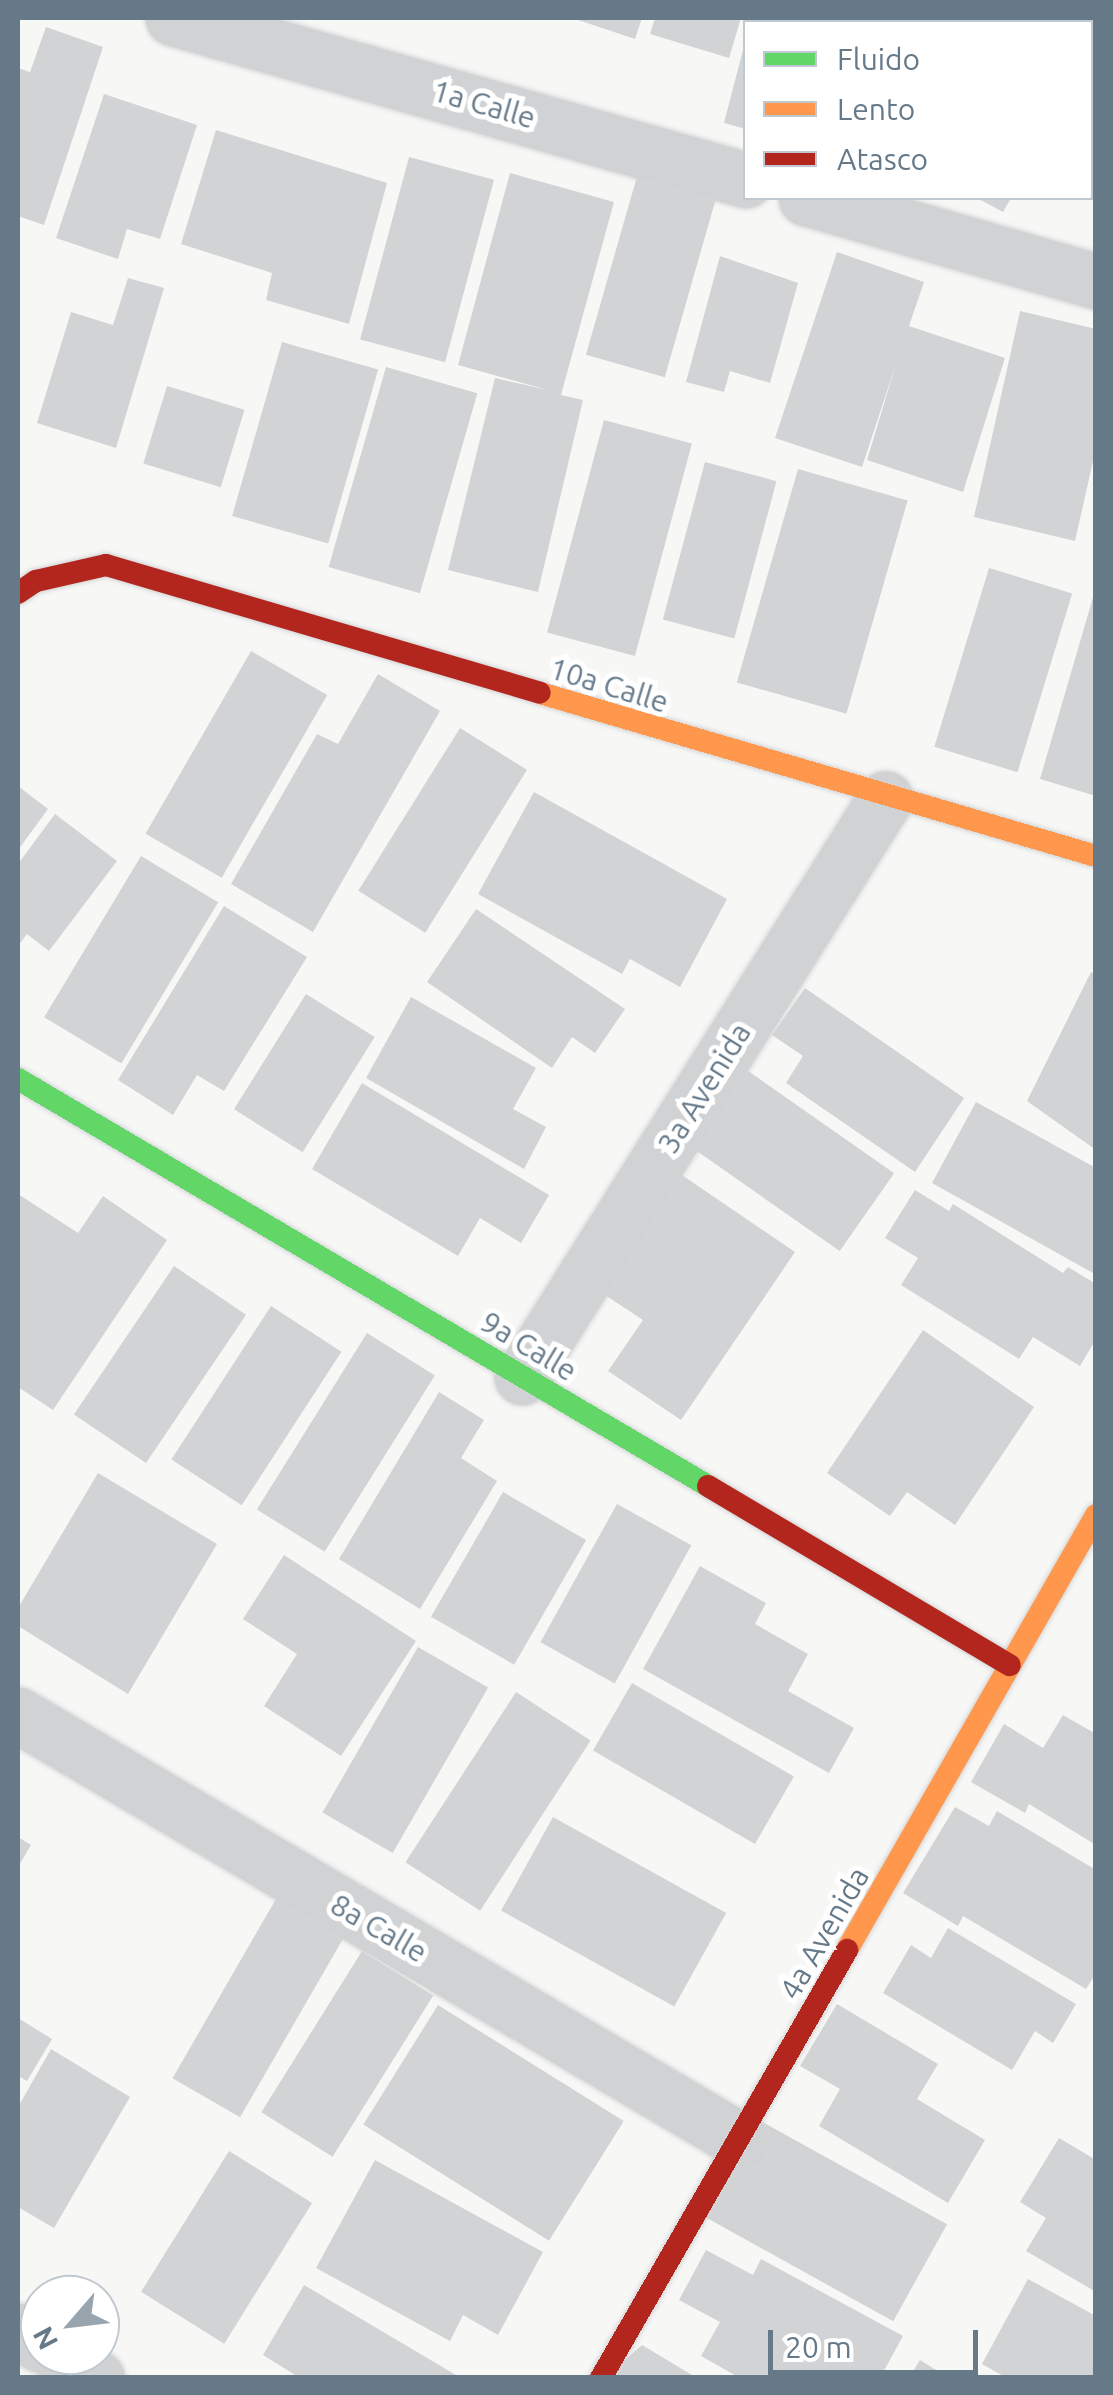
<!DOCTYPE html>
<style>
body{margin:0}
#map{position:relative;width:1113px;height:2395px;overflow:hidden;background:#f7f7f6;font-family:Ubuntu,sans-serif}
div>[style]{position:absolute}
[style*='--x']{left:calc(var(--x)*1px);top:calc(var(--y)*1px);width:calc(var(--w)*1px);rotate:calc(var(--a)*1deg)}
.building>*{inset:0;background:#d2d3d4;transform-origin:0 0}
.roads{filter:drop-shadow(0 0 2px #d4d5d6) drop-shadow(0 0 2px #d4d5d6)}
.street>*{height:55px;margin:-27.5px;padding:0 27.5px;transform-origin:27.5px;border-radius:27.5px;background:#d1d2d3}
.fast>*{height:22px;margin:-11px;padding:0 11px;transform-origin:11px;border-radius:11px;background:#63d668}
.slow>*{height:22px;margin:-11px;padding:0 11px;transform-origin:11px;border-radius:11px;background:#ff974d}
.jam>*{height:22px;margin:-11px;padding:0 11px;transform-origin:11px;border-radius:11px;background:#b3261e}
span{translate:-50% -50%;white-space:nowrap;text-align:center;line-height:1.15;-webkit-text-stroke:10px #fff;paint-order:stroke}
.street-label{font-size:30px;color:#657989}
.frame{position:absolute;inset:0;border:20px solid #657989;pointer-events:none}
.legend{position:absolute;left:743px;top:20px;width:350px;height:180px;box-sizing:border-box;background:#fff;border:2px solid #c1c9d0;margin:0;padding:12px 18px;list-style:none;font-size:30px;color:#657989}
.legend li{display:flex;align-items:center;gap:20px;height:50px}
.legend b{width:50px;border:2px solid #c1c9d0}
.north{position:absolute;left:20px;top:2275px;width:100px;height:100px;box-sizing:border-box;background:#fff;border:2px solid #c1c9d0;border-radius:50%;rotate:242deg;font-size:28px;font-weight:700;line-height:40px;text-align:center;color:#657989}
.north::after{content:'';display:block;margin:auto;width:35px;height:45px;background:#98a5af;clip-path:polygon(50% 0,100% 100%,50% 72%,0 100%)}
.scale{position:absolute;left:768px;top:2330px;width:210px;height:45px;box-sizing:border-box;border:5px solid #657989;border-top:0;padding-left:12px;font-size:30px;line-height:35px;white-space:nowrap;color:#657989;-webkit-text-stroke:8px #fff;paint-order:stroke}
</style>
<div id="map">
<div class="building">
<div style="clip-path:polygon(572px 18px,642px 18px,635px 39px)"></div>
<div style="clip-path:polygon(655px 18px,741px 18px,729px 58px,650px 34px)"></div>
<div style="clip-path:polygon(752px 18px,860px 18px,750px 22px)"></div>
<div style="clip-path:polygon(905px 18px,1076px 18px,1074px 22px)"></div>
<div style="clip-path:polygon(46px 27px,103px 47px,44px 225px,18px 216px,18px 68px,30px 72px)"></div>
<div style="clip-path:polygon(1090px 45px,1096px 47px,1090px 91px)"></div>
<div style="clip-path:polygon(744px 46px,746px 46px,746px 129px,724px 123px)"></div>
<div style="clip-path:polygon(104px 94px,197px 125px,160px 239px,127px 229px,118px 259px,56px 238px)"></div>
<div style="clip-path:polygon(216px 130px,387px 183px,349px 324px,266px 300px,272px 273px,181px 244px)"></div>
<div style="left:409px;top:157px;width:88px;height:189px;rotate:15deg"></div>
<div style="clip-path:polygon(510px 173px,614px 202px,561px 395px,583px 400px,538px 592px,448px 570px,495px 378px,548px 390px,458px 365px)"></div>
<div style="left:638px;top:173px;width:82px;height:189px;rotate:16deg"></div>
<div style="clip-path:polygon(977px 198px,1011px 198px,1003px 212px)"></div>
<div style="clip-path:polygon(837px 252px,924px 282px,909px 326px,1005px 358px,963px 492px,867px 460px,896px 364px,862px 467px,775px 438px)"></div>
<div style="clip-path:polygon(720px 256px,798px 283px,770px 383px,730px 371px,724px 392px,686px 382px)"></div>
<div style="clip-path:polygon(128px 278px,164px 288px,116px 448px,37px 423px,71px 312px,113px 325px)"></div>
<div style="clip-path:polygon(1020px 311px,1096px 329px,1096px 448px,1075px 541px,974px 517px)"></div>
<div style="left:282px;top:342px;width:100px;height:181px;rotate:16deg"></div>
<div style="left:386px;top:367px;width:95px;height:208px;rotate:16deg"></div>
<div style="left:167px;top:386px;width:81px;height:81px;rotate:17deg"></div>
<div style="left:604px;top:420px;width:91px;height:220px;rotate:15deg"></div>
<div style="left:705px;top:462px;width:74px;height:163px;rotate:15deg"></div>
<div style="left:798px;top:469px;width:114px;height:222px;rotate:16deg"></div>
<div style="left:989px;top:568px;width:87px;height:187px;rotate:17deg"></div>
<div style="clip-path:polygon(1096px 587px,1096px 796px,1040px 779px)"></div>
<div style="left:251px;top:651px;width:88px;height:211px;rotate:30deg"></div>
<div style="clip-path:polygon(378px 674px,440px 711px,313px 932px,231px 884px,317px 734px,338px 744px)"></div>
<div style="left:460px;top:728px;width:79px;height:192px;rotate:32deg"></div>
<div style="clip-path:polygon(18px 786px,48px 809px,18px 850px)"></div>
<div style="clip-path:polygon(534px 792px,727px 899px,680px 987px,630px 959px,622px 974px,478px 894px)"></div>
<div style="clip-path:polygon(55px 814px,117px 861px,49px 951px,27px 934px,18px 946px,18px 864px)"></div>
<div style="left:141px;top:856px;width:90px;height:188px;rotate:31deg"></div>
<div style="clip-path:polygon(224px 906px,307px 957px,224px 1091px,197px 1075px,173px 1115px,118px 1080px)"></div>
<div style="clip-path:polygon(476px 909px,625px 1009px,595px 1053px,572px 1037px,552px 1068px,427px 982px)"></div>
<div style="clip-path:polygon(1091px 972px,1096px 975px,1096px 1150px,1027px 1101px)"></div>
<div style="clip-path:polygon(805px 988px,964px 1098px,915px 1172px,786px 1083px,803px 1056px,772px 1035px)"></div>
<div style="left:306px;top:994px;width:81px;height:136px;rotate:32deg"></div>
<div style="clip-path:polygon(411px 997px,536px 1068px,513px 1109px,546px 1127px,524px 1169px,366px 1078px)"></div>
<div style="left:741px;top:1066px;width:187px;height:95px;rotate:35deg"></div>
<div style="clip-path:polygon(362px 1083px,549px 1195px,521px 1243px,480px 1218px,458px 1256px,312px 1169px)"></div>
<div style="clip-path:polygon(976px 1102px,1096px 1168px,1093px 1273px,932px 1183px)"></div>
<div style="clip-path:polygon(676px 1171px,795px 1252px,681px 1420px,608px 1371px,643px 1320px,596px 1289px)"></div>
<div style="clip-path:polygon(915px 1190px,949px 1211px,953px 1204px,1063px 1273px,1068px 1267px,1096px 1284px,1096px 1339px,1080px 1366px,1033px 1337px,1019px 1359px,901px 1285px,918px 1258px,885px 1238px)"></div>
<div style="clip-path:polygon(18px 1194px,78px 1233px,103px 1196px,167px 1240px,53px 1410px,18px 1387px)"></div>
<div style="left:174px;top:1266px;width:87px;height:179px;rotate:34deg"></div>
<div style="left:271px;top:1306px;width:84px;height:183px;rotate:33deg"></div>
<div style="clip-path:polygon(923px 1330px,1034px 1407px,955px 1525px,907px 1492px,890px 1516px,827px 1473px)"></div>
<div style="left:367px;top:1333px;width:80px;height:208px;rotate:32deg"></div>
<div style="clip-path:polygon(439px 1392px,484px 1420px,461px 1458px,497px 1481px,420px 1609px,339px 1559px)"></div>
<div style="clip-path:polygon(98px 1473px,217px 1544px,128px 1694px,18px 1626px,18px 1608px)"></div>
<div style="left:503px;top:1492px;width:96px;height:144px;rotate:30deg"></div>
<div style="left:617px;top:1504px;width:85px;height:158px;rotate:29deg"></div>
<div style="clip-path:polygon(284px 1555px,416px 1641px,341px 1756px,264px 1706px,297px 1654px,243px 1619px)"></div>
<div style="clip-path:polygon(700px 1566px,766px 1603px,755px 1624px,808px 1654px,788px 1691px,854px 1728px,829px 1773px,643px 1669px)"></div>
<div style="left:418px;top:1647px;width:81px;height:191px;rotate:30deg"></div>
<div style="left:632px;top:1683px;width:187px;height:78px;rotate:30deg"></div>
<div style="left:516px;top:1692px;width:89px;height:203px;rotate:33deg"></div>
<div style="clip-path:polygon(1063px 1715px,1096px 1734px,1096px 1845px,1029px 1804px,1025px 1813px,971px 1782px,1004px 1724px,1043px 1748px)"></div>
<div style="clip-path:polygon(955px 1807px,989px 1826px,997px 1811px,1096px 1870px,1096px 1973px,1086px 1989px,963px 1916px,958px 1926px,903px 1893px)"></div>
<div style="left:553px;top:1817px;width:198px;height:107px;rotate:29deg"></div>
<div style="clip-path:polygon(18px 1837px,31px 1845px,18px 1867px)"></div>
<div style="left:280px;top:1892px;width:78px;height:215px;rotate:30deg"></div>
<div style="clip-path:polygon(948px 1928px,1076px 2004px,1053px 2043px,1035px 2031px,1012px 2070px,883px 1993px,911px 1945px,931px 1958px)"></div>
<div style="left:362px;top:1951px;width:84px;height:190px;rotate:32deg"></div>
<div style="clip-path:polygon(837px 2004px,938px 2064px,917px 2099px,985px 2140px,948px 2203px,819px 2126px,840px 2089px,800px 2066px)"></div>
<div style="left:438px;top:2005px;width:219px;height:141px;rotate:32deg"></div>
<div style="clip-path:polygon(18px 2018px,52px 2039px,27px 2081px,18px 2076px)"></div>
<div style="clip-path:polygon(51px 2049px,130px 2097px,54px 2228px,18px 2207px,18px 2107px)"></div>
<div style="left:759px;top:2120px;width:215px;height:111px;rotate:29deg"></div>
<div style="clip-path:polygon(1059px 2138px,1096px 2160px,1096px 2292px,1026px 2251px,1046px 2218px,1020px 2202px)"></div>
<div style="left:229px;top:2151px;width:98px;height:166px;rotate:32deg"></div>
<div style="clip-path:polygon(375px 2160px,543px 2252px,498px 2335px,463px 2315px,450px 2341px,316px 2268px)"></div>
<div style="clip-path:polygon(706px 2250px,753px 2275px,761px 2259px,903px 2336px,880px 2378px,740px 2378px,701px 2356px,720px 2322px,679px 2300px)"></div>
<div style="clip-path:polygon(1028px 2279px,1096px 2316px,1096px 2378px,1007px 2378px,982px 2364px)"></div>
<div style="clip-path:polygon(304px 2285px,461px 2378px,300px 2378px,263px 2355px)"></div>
<div style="clip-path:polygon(642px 2345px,697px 2378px,604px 2378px)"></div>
<div style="clip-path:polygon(920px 2360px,949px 2378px,909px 2378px)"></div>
</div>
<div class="roads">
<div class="street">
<div style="--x:173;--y:18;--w:595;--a:15.79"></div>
<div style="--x:806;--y:198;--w:302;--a:16"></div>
<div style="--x:522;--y:1377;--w:683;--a:-57.87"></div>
<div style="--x:18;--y:1715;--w:839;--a:30.51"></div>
<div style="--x:18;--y:2331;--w:26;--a:31"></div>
<div style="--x:58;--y:2355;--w:45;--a:30.5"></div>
</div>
<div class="fast">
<div style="--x:18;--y:1079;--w:801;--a:30.53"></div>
</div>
<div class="slow">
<div style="--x:540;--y:693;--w:579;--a:16.34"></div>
<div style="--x:847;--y:1950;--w:501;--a:-60.21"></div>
</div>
<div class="jam">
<div style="--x:18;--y:593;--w:22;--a:-34"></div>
<div style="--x:36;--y:581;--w:72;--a:-12.9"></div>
<div style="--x:106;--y:565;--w:452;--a:16.4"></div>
<div style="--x:708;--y:1486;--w:351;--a:30.7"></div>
<div style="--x:601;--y:2378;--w:494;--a:-60.1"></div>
</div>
</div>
<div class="street-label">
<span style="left:484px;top:104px;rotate:16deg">1a Calle</span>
<span style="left:609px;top:685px;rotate:17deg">10a Calle</span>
<span style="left:704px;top:1088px;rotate:-58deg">3a Avenida</span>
<span style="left:529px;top:1346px;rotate:31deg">9a Calle</span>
<span style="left:379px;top:1928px;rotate:30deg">8a Calle</span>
<span style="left:824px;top:1933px;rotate:-60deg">4a Avenida</span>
</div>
<div class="frame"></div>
<ul class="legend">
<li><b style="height:12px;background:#63d668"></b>Fluido</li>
<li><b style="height:12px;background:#ff974d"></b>Lento</li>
<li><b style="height:12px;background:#b3261e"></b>Atasco</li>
</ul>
<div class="north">N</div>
<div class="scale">20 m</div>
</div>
